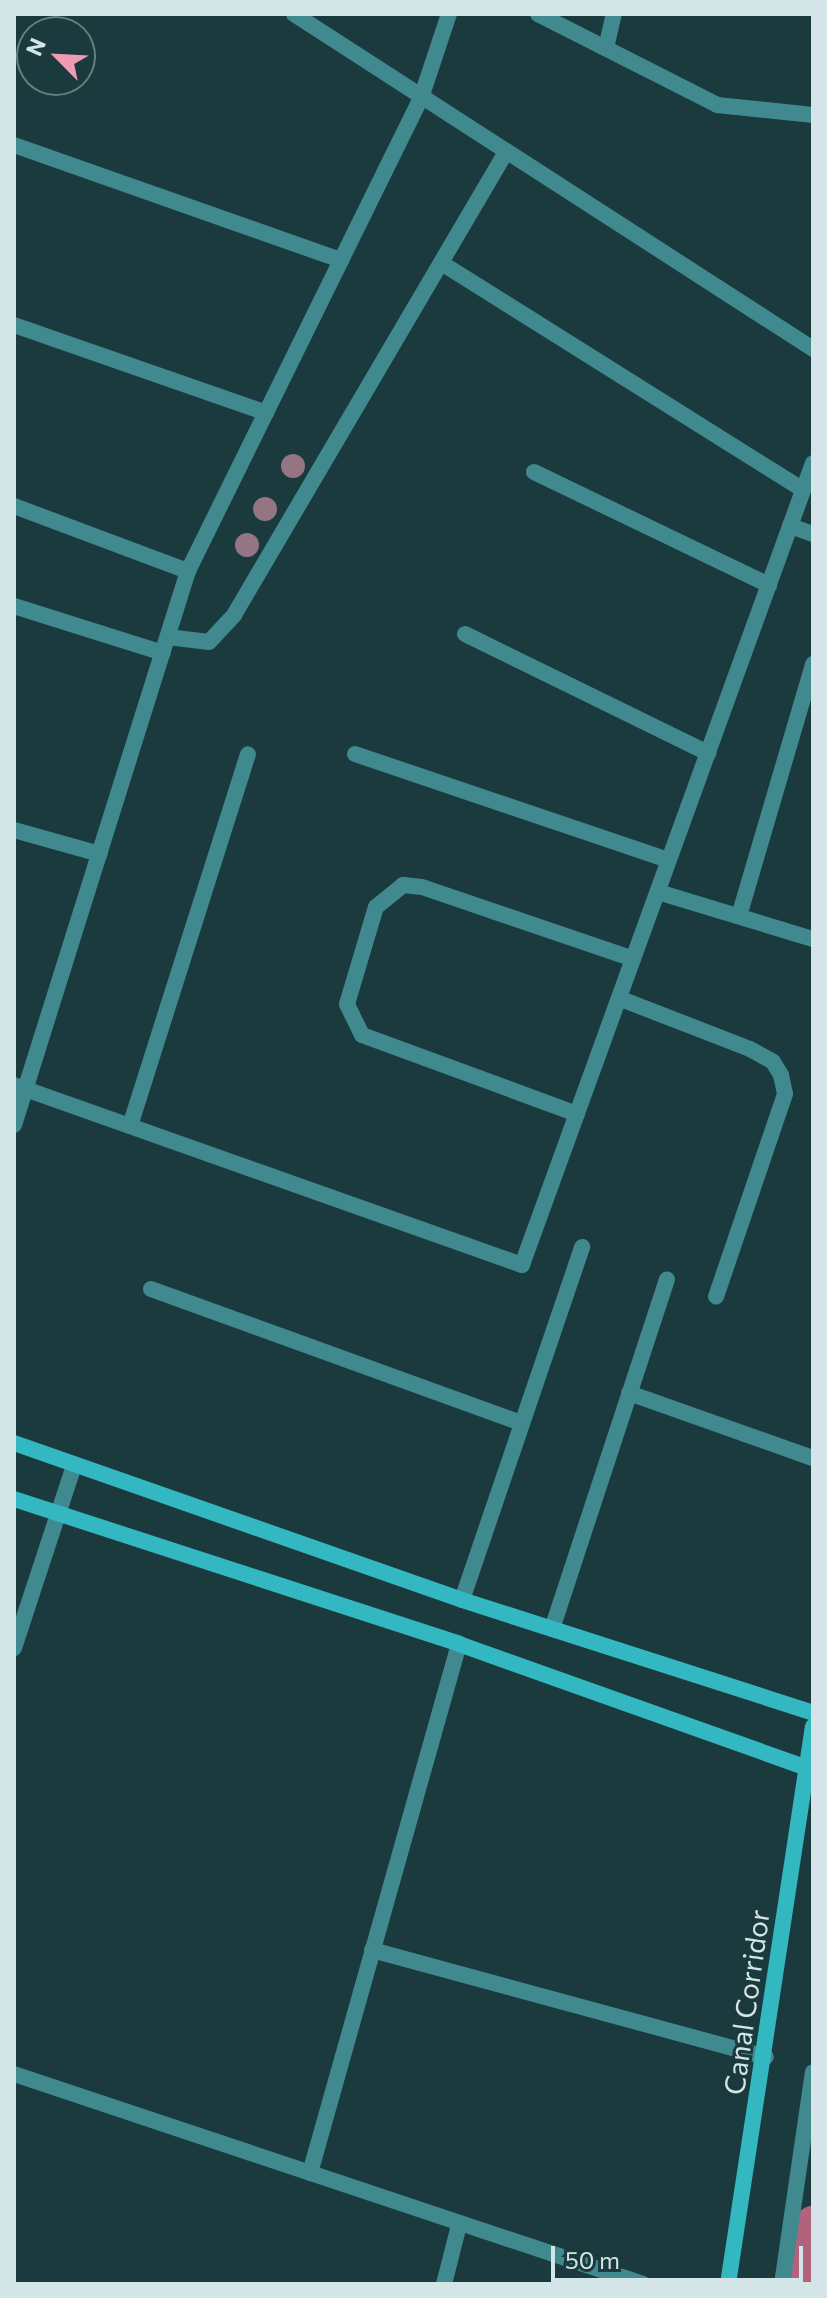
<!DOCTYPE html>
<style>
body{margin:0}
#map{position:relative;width:827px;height:2298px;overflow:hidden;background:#1a3a3d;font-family:Commissioner,sans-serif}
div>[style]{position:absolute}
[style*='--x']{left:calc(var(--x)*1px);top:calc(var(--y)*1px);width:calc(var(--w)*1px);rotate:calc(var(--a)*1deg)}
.canal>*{height:36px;margin:-18px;padding:0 18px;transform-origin:18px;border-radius:18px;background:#b0637b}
.lane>*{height:16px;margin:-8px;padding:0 8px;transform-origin:8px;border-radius:8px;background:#40898e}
.street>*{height:16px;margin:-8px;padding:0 8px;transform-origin:8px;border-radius:8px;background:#40898e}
.secondary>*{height:16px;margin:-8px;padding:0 8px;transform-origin:8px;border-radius:8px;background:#33b8c1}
.trees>*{width:24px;height:24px;margin:-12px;border-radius:50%;background:#957483}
span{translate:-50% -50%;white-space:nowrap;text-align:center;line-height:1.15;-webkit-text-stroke:6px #1a3a3d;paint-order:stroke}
.street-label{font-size:28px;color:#d3e5e7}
.frame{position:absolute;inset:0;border:16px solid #d3e5e7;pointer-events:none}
.north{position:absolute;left:16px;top:16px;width:80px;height:80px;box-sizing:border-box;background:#1a3a3d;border:2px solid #647e81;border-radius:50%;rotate:294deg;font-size:22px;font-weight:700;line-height:32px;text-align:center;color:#d3e5e7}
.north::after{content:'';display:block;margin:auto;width:28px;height:36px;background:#f19ab3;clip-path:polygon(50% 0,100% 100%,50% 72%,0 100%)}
.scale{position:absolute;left:551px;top:2246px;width:252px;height:36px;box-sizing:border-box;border:4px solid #d3e5e7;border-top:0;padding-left:10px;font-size:24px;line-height:28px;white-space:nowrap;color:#d3e5e7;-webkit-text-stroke:6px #1a3a3d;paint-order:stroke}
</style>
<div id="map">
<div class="canal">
<div style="--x:804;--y:2284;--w:61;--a:-81.5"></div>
</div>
<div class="lane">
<div style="--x:782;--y:2284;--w:214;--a:-81.7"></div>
</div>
<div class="street">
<div style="--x:294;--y:14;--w:618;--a:32.84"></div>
<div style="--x:538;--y:14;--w:201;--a:26.9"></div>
<div style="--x:717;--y:105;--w:97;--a:5.9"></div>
<div style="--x:606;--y:48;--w:35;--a:-77"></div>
<div style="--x:14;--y:145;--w:347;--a:19.4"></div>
<div style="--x:443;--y:264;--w:425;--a:32.1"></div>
<div style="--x:14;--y:325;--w:267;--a:19.2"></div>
<div style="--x:534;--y:472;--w:261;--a:25.7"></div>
<div style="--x:14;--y:506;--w:186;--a:20.5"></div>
<div style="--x:790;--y:526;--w:24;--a:19"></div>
<div style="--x:14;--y:606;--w:156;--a:17.5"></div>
<div style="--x:465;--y:634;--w:271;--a:26.1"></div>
<div style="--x:168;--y:637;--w:41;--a:7"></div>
<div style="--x:209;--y:642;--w:37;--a:-47"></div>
<div style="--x:234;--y:615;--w:537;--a:-59.57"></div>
<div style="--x:355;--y:754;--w:331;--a:18.7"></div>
<div style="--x:14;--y:830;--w:89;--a:15.6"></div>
<div style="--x:658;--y:892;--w:162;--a:16.9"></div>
<div style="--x:739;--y:916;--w:263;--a:-73.6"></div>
<div style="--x:621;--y:999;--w:138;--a:21.2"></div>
<div style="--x:750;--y:1049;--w:26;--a:29"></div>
<div style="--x:773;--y:1062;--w:15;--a:58"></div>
<div style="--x:781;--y:1075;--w:19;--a:78"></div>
<div style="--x:785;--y:1094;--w:214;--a:108.8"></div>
<div style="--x:14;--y:1085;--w:539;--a:19.51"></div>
<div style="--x:522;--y:1265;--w:853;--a:-70.06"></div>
<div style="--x:577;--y:1114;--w:229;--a:-159.8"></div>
<div style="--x:362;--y:1035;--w:34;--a:-116"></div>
<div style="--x:347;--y:1004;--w:101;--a:-73.4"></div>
<div style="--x:376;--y:907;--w:35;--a:-39"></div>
<div style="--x:403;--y:885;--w:19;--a:6"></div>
<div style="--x:422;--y:887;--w:223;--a:18.8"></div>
<div style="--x:14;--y:1125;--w:581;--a:-72.56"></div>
<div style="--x:188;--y:571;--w:527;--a:-63.78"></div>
<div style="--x:421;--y:98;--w:89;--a:-71.6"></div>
<div style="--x:130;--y:1126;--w:390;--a:-72.4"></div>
<div style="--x:151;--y:1289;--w:394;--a:19.9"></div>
<div style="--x:629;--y:1393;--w:195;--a:19.5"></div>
<div style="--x:462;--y:1600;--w:373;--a:-71.2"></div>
<div style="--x:552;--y:1629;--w:368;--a:-71.8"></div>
<div style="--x:14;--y:1648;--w:193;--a:-71.8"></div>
<div style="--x:372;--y:1950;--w:408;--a:15.2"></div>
<div style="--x:14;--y:2074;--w:663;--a:18.46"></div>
<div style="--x:310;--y:2173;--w:550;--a:-74.27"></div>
<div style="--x:444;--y:2284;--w:61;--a:-75.7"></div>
</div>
<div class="secondary">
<div style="--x:14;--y:1443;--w:475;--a:19.3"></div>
<div style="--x:462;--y:1600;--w:369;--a:17.8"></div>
<div style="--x:14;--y:1499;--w:468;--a:18"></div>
<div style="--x:459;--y:1644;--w:376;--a:19.6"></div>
<div style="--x:728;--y:2284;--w:564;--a:-81.34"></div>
</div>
<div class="trees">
<div style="left:293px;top:466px"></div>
<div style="left:265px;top:509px"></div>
<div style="left:247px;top:545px"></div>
</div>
<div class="street-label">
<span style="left:746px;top:2002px;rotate:-82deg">Canal Corridor</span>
</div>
<div class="frame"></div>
<div class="north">N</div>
<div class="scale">50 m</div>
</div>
